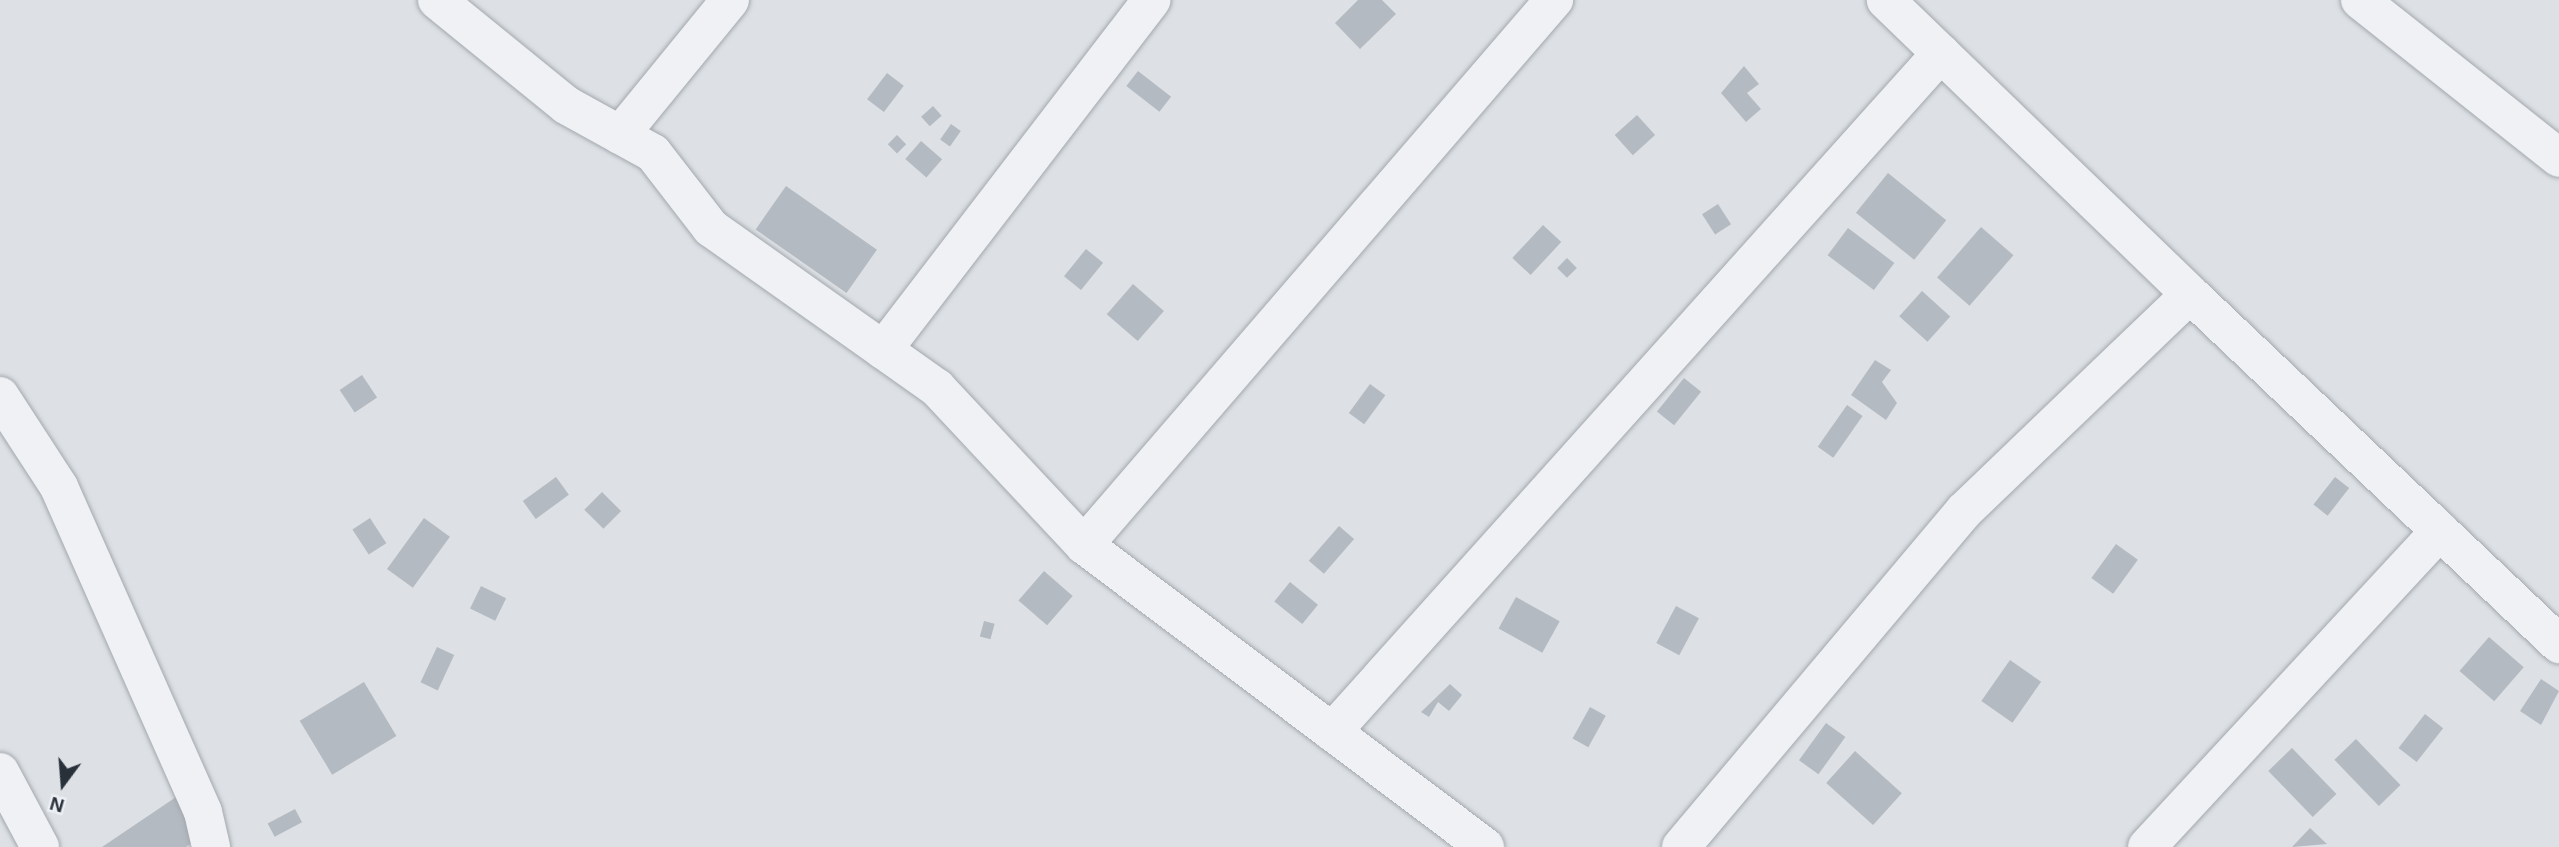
<!DOCTYPE html>
<style>
body{margin:0}
#map{position:relative;width:2559px;height:847px;overflow:hidden;background:#dde1e5;font-family:Helvetica,sans-serif}
div>[style]{position:absolute}
[style*='--x']{left:calc(var(--x)*1px);top:calc(var(--y)*1px);width:calc(var(--w)*1px);rotate:calc(var(--a)*1deg)}
.building>*{inset:0;background:#b4bac1;transform-origin:0 0}
.roads{filter:drop-shadow(0 0 2px #a3a8ae) drop-shadow(0 0 2px #a3a8ae)}
.street>*{height:38px;margin:-19px;padding:0 19px;transform-origin:19px;border-radius:19px;background:#eff1f4}
span{translate:-50% -50%;white-space:nowrap;text-align:center;line-height:1.15;-webkit-text-stroke:6px #eceff3;paint-order:stroke}
.north{position:absolute;left:28px;top:749px;width:70px;height:70px;-webkit-text-stroke:5px #eceff3;paint-order:stroke;rotate:196deg;font-size:19px;font-weight:700;line-height:28px;text-align:center;color:#28303a}
.north::after{content:'';display:block;margin:auto;width:24px;height:32px;background:#28303a;clip-path:polygon(50% 0,100% 100%,50% 72%,0 100%)}
</style>
<div id="map">
<div class="building">
<div style="clip-path:polygon(1358px 0,1382px 0,1396px 14px,1360px 49px,1335px 23px)"></div>
<div style="clip-path:polygon(1744px 66px,1759px 84px,1747px 93px,1761px 109px,1746px 122px,1721px 93px)"></div>
<div style="left:1138px;top:71px;width:42px;height:19px;rotate:38deg"></div>
<div style="left:887px;top:73px;width:21px;height:33px;rotate:37deg"></div>
<div style="left:933px;top:106px;width:13px;height:16px;rotate:48deg"></div>
<div style="left:1637px;top:115px;width:27px;height:30px;rotate:48deg"></div>
<div style="left:951px;top:124px;width:12px;height:19px;rotate:35deg"></div>
<div style="left:897px;top:135px;width:13px;height:13px;rotate:45deg"></div>
<div style="left:921px;top:141px;width:28px;height:24px;rotate:41deg"></div>
<div style="left:1888px;top:173px;width:75px;height:51px;rotate:39deg"></div>
<div style="left:786px;top:186px;width:111px;height:53px;rotate:35deg"></div>
<div style="left:1718px;top:204px;width:24px;height:19px;rotate:57deg"></div>
<div style="left:1543px;top:225px;width:25px;height:45px;rotate:43deg"></div>
<div style="left:1981px;top:227px;width:43px;height:67px;rotate:41deg"></div>
<div style="left:1848px;top:228px;width:58px;height:34px;rotate:37deg"></div>
<div style="left:1086px;top:249px;width:22px;height:35px;rotate:39deg"></div>
<div style="left:1567px;top:258px;width:14px;height:14px;rotate:45deg"></div>
<div style="left:1133px;top:284px;width:41px;height:40px;rotate:41deg"></div>
<div style="left:1922px;top:291px;width:38px;height:34px;rotate:42deg"></div>
<div style="clip-path:polygon(1875px 360px,1891px 370px,1882px 382px,1897px 403px,1886px 420px,1851px 395px)"></div>
<div style="left:362px;top:375px;width:27px;height:27px;rotate:56deg"></div>
<div style="left:1684px;top:378px;width:22px;height:43px;rotate:39deg"></div>
<div style="left:1370px;top:384px;width:19px;height:36px;rotate:36deg"></div>
<div style="left:1847px;top:405px;width:19px;height:51px;rotate:35deg"></div>
<div style="left:556px;top:477px;width:22px;height:41px;rotate:54deg"></div>
<div style="left:2335px;top:477px;width:18px;height:35px;rotate:38deg"></div>
<div style="left:602px;top:492px;width:27px;height:25px;rotate:45deg"></div>
<div style="left:370px;top:518px;width:30px;height:21px;rotate:57deg"></div>
<div style="left:424px;top:518px;width:32px;height:63px;rotate:36deg"></div>
<div style="left:1339px;top:526px;width:20px;height:46px;rotate:41deg"></div>
<div style="left:2116px;top:544px;width:27px;height:42px;rotate:36deg"></div>
<div style="left:1044px;top:571px;width:38px;height:39px;rotate:41deg"></div>
<div style="left:1290px;top:582px;width:36px;height:25px;rotate:39deg"></div>
<div style="left:481px;top:586px;width:28px;height:25px;rotate:26deg"></div>
<div style="left:1516px;top:597px;width:50px;height:36px;rotate:29deg"></div>
<div style="left:1676px;top:606px;width:26px;height:42px;rotate:28deg"></div>
<div style="left:984px;top:621px;width:11px;height:16px;rotate:15deg"></div>
<div style="left:2489px;top:637px;width:46px;height:45px;rotate:41deg"></div>
<div style="left:437px;top:647px;width:19px;height:39px;rotate:25deg"></div>
<div style="left:2010px;top:660px;width:38px;height:50px;rotate:35deg"></div>
<div style="clip-path:polygon(2541px 679px,2559px 691px,2541px 725px,2520px 711px)"></div>
<div style="left:364px;top:682px;width:63px;height:75px;rotate:59deg"></div>
<div style="clip-path:polygon(1450px 684px,1462px 695px,1449px 711px,1438px 702px,1429px 717px,1421px 712px)"></div>
<div style="left:1590px;top:707px;width:18px;height:36px;rotate:29deg"></div>
<div style="left:2425px;top:714px;width:23px;height:43px;rotate:38deg"></div>
<div style="left:1826px;top:723px;width:24px;height:46px;rotate:36deg"></div>
<div style="left:2356px;top:739px;width:64px;height:30px;rotate:46deg"></div>
<div style="left:2292px;top:748px;width:64px;height:33px;rotate:46deg"></div>
<div style="left:1855px;top:751px;width:63px;height:43px;rotate:42deg"></div>
<div style="clip-path:polygon(185px 791px,212px 829px,186px 847px,102px 847px)"></div>
<div style="left:295px;top:809px;width:15px;height:31px;rotate:62deg"></div>
<div style="clip-path:polygon(2310px 828px,2327px 844px,2292px 847px)"></div>
</div>
<div class="roads">
<div class="street">
<div style="--x:437;--y:0;--w:166;--a:39.1"></div>
<div style="--x:566;--y:105;--w:99;--a:28.9"></div>
<div style="--x:653;--y:153;--w:95;--a:52.3"></div>
<div style="--x:711;--y:228;--w:277;--a:35.3"></div>
<div style="--x:937;--y:388;--w:215;--a:46.9"></div>
<div style="--x:1084;--y:545;--w:502;--a:36.98"></div>
<div style="--x:2360;--y:0;--w:254;--a:38.4"></div>
<div style="--x:620;--y:135;--w:174;--a:-50.8"></div>
<div style="--x:2190;--y:294;--w:509;--a:43.49"></div>
<div style="--x:883;--y:350;--w:441;--a:-52.5"></div>
<div style="--x:0;--y:396;--w:108;--a:57"></div>
<div style="--x:59;--y:487;--w:355;--a:66.1"></div>
<div style="--x:203;--y:812;--w:36;--a:77"></div>
<div style="--x:1084;--y:545;--w:720;--a:-49.23"></div>
<div style="--x:1332;--y:732;--w:912;--a:-48.11"></div>
<div style="--x:0;--y:772;--w:85;--a:61.9"></div>
<div style="--x:1681;--y:847;--w:439;--a:-49.9"></div>
<div style="--x:1964;--y:511;--w:313;--a:-43.8"></div>
<div style="--x:2190;--y:294;--w:423;--a:-136"></div>
<div style="--x:2147;--y:847;--w:431;--a:-47.2"></div>
</div>
</div>
<div class="north">N</div>
</div>
